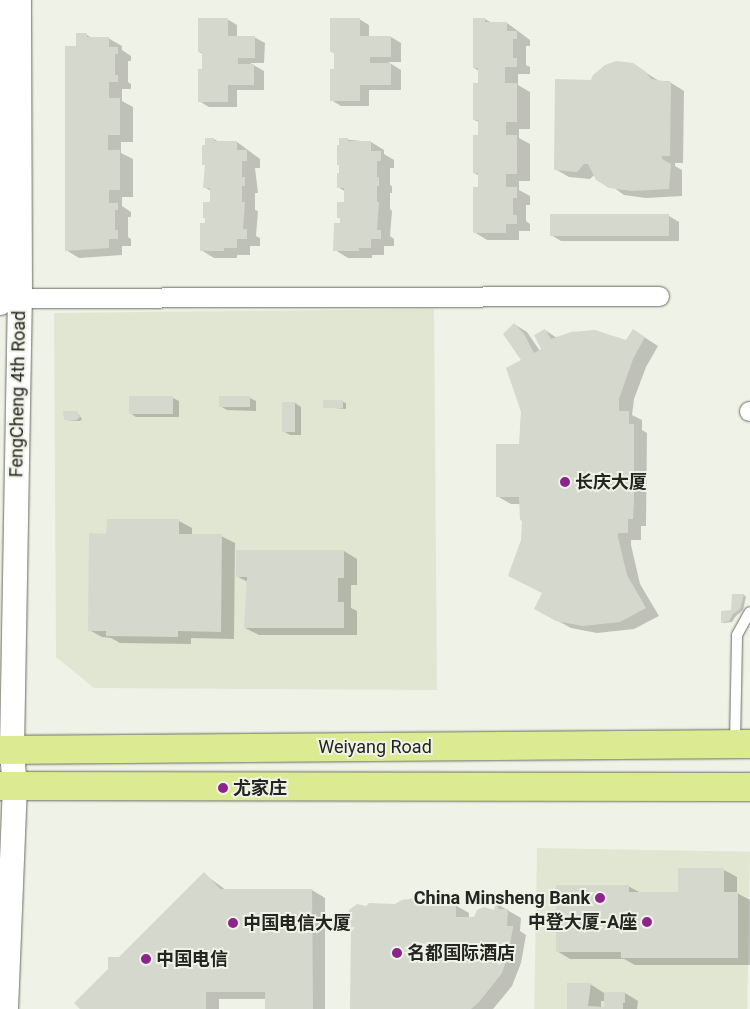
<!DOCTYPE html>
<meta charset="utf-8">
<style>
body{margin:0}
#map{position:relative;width:750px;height:1009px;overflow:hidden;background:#eff2e6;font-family:Roboto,"Noto Sans SC",sans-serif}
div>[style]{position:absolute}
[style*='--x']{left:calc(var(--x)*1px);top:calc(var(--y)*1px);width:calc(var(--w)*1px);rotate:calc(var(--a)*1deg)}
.built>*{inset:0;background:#e1e6d3;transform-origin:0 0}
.shadow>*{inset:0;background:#0003}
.building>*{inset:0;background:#d5d8cd;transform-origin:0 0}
.roads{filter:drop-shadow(0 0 1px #696b61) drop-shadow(0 0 1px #696b61)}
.service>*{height:10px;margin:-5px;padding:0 5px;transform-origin:5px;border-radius:5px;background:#fff}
.minor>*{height:19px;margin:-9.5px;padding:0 9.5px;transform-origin:9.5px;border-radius:9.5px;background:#fff}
.tertiary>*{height:24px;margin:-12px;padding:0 12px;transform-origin:12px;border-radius:12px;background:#fff}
.primary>*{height:28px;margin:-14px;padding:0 14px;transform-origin:14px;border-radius:14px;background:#dcea92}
.dots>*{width:14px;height:14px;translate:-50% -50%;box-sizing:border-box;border:2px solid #eff2e6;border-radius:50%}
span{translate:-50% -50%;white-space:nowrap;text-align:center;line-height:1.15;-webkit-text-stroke:4px #eff2e6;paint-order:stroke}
.street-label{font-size:18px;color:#242521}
.poi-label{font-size:18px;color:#242521;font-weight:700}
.left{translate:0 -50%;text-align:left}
.right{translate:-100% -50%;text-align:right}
</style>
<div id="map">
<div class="built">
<div style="clip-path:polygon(434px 309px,437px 690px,94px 688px,56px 657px,54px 313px)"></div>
<div style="left:537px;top:848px;width:213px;height:161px;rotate:1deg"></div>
</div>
<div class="shadow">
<div style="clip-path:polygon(227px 19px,237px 25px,237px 37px,254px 37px,265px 43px,264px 63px,250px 63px,264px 71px,264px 90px,237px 90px,237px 107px,209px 107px,199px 101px,203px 70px,203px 54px,199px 52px)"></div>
<div style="clip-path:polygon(359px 19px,369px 25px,369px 37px,391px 37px,401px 43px,401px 62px,388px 62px,401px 70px,401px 90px,369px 90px,369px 106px,341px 106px,331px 100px,335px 70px,335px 54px,331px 51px)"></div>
<div style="clip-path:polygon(474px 19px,485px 19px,492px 23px,507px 23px,530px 40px,530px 46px,526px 46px,526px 65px,530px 67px,530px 74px,518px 74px,518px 85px,530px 92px,530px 129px,519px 129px,519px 138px,530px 144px,530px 181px,519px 181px,519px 190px,530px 196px,530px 205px,526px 205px,526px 221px,530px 224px,530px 231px,519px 231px,519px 240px,487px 240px,474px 232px,480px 189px,480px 176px,474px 173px,479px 137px,479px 122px,474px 120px,479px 84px,479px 71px,474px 68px)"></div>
<div style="clip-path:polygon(87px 35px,92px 38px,108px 38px,122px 46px,122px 50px,131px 56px,131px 61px,128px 61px,128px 82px,131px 84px,131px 89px,122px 89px,122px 101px,133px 107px,133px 142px,121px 142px,121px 153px,133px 159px,133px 197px,122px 197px,122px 206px,131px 212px,131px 217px,128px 217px,128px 237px,131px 239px,131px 246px,122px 246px,122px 255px,79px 258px,66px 250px,77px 47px)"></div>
<div style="clip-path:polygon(645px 72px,659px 81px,668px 81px,684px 91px,683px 163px,675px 163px,675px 166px,682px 170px,682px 196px,646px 198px,624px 195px,595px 174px,590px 179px,569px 177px,555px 169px,592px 81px)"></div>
<div style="clip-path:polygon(214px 139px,219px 142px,237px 142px,260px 159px,260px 168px,255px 168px,258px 193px,255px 193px,255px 210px,258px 211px,256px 236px,260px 238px,260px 246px,250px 246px,250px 255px,237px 255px,237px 258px,214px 258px,201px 250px,211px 203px,211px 191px,204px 187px)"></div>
<div style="clip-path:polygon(341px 139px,371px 142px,384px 150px,384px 154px,394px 160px,394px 168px,390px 168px,390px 185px,392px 186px,392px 193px,390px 193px,390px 209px,392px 211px,390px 236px,394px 239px,394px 246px,384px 246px,384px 255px,372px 255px,372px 258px,348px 258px,335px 250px,341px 225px,341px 219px,338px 217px,345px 204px,346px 192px,338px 187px,341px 175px)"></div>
<div style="clip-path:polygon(669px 216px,679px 222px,679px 241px,561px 241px,551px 235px)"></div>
<div style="clip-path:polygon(514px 324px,527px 332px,540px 351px,543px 349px,545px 330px,557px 338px,626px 341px,633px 330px,658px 346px,646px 367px,634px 399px,632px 415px,642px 420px,642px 430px,647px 433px,646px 526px,641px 526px,641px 540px,631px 540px,631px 545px,640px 584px,659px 616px,634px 629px,597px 633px,571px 628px,549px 616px,543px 594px,522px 540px,524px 521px,520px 504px,511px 504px,497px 496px,520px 445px,523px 361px)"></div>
<div style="clip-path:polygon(173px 398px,179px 401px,179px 417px,136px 417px,130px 413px)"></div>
<div style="clip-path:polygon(250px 398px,256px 401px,256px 411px,227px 410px,220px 406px)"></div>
<div style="clip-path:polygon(343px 402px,346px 403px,346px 409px,324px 407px)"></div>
<div style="clip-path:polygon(295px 403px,301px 407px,301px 435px,290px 435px,283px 431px)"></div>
<div style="clip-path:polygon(77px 412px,82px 419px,80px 421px,65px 420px)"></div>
<div style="clip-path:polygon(179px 521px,192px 528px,192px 535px,221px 536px,235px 543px,234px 639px,191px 638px,191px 644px,120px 643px,111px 638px,102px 637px,89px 630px,107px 535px)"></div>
<div style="clip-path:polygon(344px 551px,357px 559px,357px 585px,351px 585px,351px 608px,357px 611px,357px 635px,259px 635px,245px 628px,248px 582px,238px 577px)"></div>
<div style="clip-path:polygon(744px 595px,746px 597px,743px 610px,736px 616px,732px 622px,723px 623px,723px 612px,732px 611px,733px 596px)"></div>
<div style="clip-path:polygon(679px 869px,724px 870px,737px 877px,737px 893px,750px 900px,750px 965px,635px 965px,624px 959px,570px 959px,557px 951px,628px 886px,641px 893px,679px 893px)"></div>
<div style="clip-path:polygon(204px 874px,226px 890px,312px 890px,325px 898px,325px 1009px,267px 1009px,267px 999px,219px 999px,219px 1009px,81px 1009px,120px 958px)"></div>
<div style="clip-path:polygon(497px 904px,521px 918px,520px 931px,526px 935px,521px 963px,512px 986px,493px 1009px,351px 1009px,353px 923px,350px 912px,353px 907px,455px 905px,469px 913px,469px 918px,495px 912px)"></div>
<div style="clip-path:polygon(evenodd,590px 984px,604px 993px,625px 993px,638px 1001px,637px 1009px,568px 1009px,590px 984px,601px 1001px,605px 1001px,605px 1008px,601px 1008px,601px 1001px)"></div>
</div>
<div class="building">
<div style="clip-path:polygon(198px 18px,228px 18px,228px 36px,255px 36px,255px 58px,238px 58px,238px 64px,254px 64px,254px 85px,228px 85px,228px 102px,198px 102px,198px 69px,202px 69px,202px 52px,198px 52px)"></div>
<div style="clip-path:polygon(330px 18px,360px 18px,360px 36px,391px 36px,391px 57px,370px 57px,370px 63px,391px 63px,391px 85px,360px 85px,360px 101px,330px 101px,330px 69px,334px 69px,334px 52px,330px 52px)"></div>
<div style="clip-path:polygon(473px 18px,485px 18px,485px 22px,507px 22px,507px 31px,517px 31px,517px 39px,513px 39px,513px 58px,517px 58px,517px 67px,505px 67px,505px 83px,517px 83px,517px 122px,506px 122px,506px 135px,517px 135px,517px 174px,506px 174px,506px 187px,517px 187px,517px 198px,513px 198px,513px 215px,517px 215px,517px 224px,506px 224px,506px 233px,473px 233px,473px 187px,478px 187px,478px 173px,473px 173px,473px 135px,478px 135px,478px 120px,473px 120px,473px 83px,478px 83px,478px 68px,473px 68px)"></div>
<div style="clip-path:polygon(76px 33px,87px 33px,87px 37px,109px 37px,109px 47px,118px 47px,118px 54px,115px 54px,115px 75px,118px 75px,118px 82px,109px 82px,109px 98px,120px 98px,120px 135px,108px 135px,108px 150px,120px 150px,120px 190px,109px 190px,109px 203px,118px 203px,118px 210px,115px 210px,115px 230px,118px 230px,118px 239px,109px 239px,109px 248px,65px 251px,65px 46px,76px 46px)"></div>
<div style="clip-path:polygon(616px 61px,633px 63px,645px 71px,651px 79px,671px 82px,670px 156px,662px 156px,662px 159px,671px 164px,669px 189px,632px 191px,609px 188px,596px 180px,588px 164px,584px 164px,577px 172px,554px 170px,555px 79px,591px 80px,593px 75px,605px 65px)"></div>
<div style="clip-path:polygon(205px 138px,214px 138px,214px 141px,237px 141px,237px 150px,247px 150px,247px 161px,242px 161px,242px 177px,245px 177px,245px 186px,242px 186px,242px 202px,245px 202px,243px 229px,247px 229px,247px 239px,237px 239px,237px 248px,224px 248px,224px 251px,200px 251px,200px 223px,205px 223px,205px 218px,203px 218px,203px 202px,210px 202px,210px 188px,203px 188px,205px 165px,202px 165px,202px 145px,205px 145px)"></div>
<div style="clip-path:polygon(339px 138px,348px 138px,348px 141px,371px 141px,371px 151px,381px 151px,381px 161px,377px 161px,377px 177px,379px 177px,379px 186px,377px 186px,377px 202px,379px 202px,377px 230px,381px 230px,381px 239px,371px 239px,371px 248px,359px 248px,359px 251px,333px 251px,334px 223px,340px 223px,340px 218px,337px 218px,337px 202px,344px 202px,344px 188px,337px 188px,337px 173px,339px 173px,339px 165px,337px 165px,337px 145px,339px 145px)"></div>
<div style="left:550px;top:214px;width:119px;height:22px"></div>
<div style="clip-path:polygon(514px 323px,524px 334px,534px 353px,541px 349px,534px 335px,545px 329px,551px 339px,571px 332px,595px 330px,626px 340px,633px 329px,645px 337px,633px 359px,619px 399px,619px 411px,629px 411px,629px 424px,634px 424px,634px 502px,633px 519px,628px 519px,628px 533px,618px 533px,618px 537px,627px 575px,646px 608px,620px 622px,583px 626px,556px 621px,534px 609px,542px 593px,508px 576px,521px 540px,522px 521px,520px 520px,519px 497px,496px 497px,496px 444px,519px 444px,521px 412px,506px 368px,521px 360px,503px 334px)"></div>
<div style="left:129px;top:396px;width:44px;height:18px"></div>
<div style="left:219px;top:396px;width:31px;height:11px"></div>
<div style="left:323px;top:400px;width:20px;height:8px"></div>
<div style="left:282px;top:402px;width:13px;height:30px"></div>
<div style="clip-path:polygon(63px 411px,77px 411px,80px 417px,77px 420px,64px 420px)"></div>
<div style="clip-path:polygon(107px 519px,179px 519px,179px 534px,222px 534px,221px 632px,178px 631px,178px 637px,106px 636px,106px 631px,88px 631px,89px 533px,106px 534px)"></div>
<div style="clip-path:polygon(236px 550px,344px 550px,344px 578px,338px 578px,338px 602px,344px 602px,344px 628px,244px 628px,247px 577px,236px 577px)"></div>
<div style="clip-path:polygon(732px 594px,744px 594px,740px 609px,733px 614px,729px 621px,721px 623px,721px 611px,731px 610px)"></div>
<div style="clip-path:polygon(678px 868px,724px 868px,724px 892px,738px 892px,738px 958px,621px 958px,621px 952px,556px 952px,556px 885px,629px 885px,629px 892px,678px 892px)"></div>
<div style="clip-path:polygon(204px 872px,220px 889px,312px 889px,313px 1009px,265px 1009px,265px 992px,206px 992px,206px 1009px,80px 1009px,74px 1003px,108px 969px,108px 957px,119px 957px)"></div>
<div style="clip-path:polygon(415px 898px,429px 904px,456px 904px,456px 917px,474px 917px,477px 910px,484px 907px,494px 910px,496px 902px,499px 909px,508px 909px,507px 926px,513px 926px,513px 928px,508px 955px,502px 973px,479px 1002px,471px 1009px,350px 1009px,351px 924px,348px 918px,349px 910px,357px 904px,366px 906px,369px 903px,395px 904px,402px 900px)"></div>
<div style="clip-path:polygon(567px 983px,591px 983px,588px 1006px,604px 1007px,604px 992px,625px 992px,625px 1003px,623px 1003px,623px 1009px,567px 1009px)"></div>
</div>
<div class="roads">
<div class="service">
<div style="--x:735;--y:742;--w:107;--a:-88.9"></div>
<div style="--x:737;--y:635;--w:26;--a:-61"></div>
</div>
<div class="minor">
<div style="--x:6;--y:298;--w:653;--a:-0.18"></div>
<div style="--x:749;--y:411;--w:1;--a:0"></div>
</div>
<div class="tertiary">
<div style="--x:0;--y:303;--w:303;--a:-89.8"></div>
<div style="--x:6;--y:1009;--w:222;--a:-87.7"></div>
<div style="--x:15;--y:787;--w:37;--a:-95"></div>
<div style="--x:12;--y:750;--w:453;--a:-89"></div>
<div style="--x:20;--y:297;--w:297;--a:-90.2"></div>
</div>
<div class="primary">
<div style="--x:0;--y:750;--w:750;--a:-0.46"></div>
<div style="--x:0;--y:786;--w:750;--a:0.08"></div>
</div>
</div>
<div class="dots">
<div style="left:565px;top:482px;background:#8b258b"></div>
<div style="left:223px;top:788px;background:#8b258b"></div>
<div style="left:600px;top:898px;background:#8b258b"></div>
<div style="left:647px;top:922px;background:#8b258b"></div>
<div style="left:233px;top:923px;background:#8b258b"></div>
<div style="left:397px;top:953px;background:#8b258b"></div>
<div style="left:146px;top:959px;background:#8b258b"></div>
</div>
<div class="street-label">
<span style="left:18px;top:394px;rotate:-89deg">FengCheng 4th Road</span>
<span style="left:375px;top:747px">Weiyang Road</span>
</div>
<div class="poi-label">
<span class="left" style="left:575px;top:482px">长庆大厦</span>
<span class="left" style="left:233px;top:788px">尤家庄</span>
<span class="right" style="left:590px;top:898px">China Minsheng Bank</span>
<span class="right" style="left:637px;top:922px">中登大厦-A座</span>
<span class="left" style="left:243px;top:923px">中国电信大厦</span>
<span class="left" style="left:407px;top:953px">名都国际酒店</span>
<span class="left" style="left:156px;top:959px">中国电信</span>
</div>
</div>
